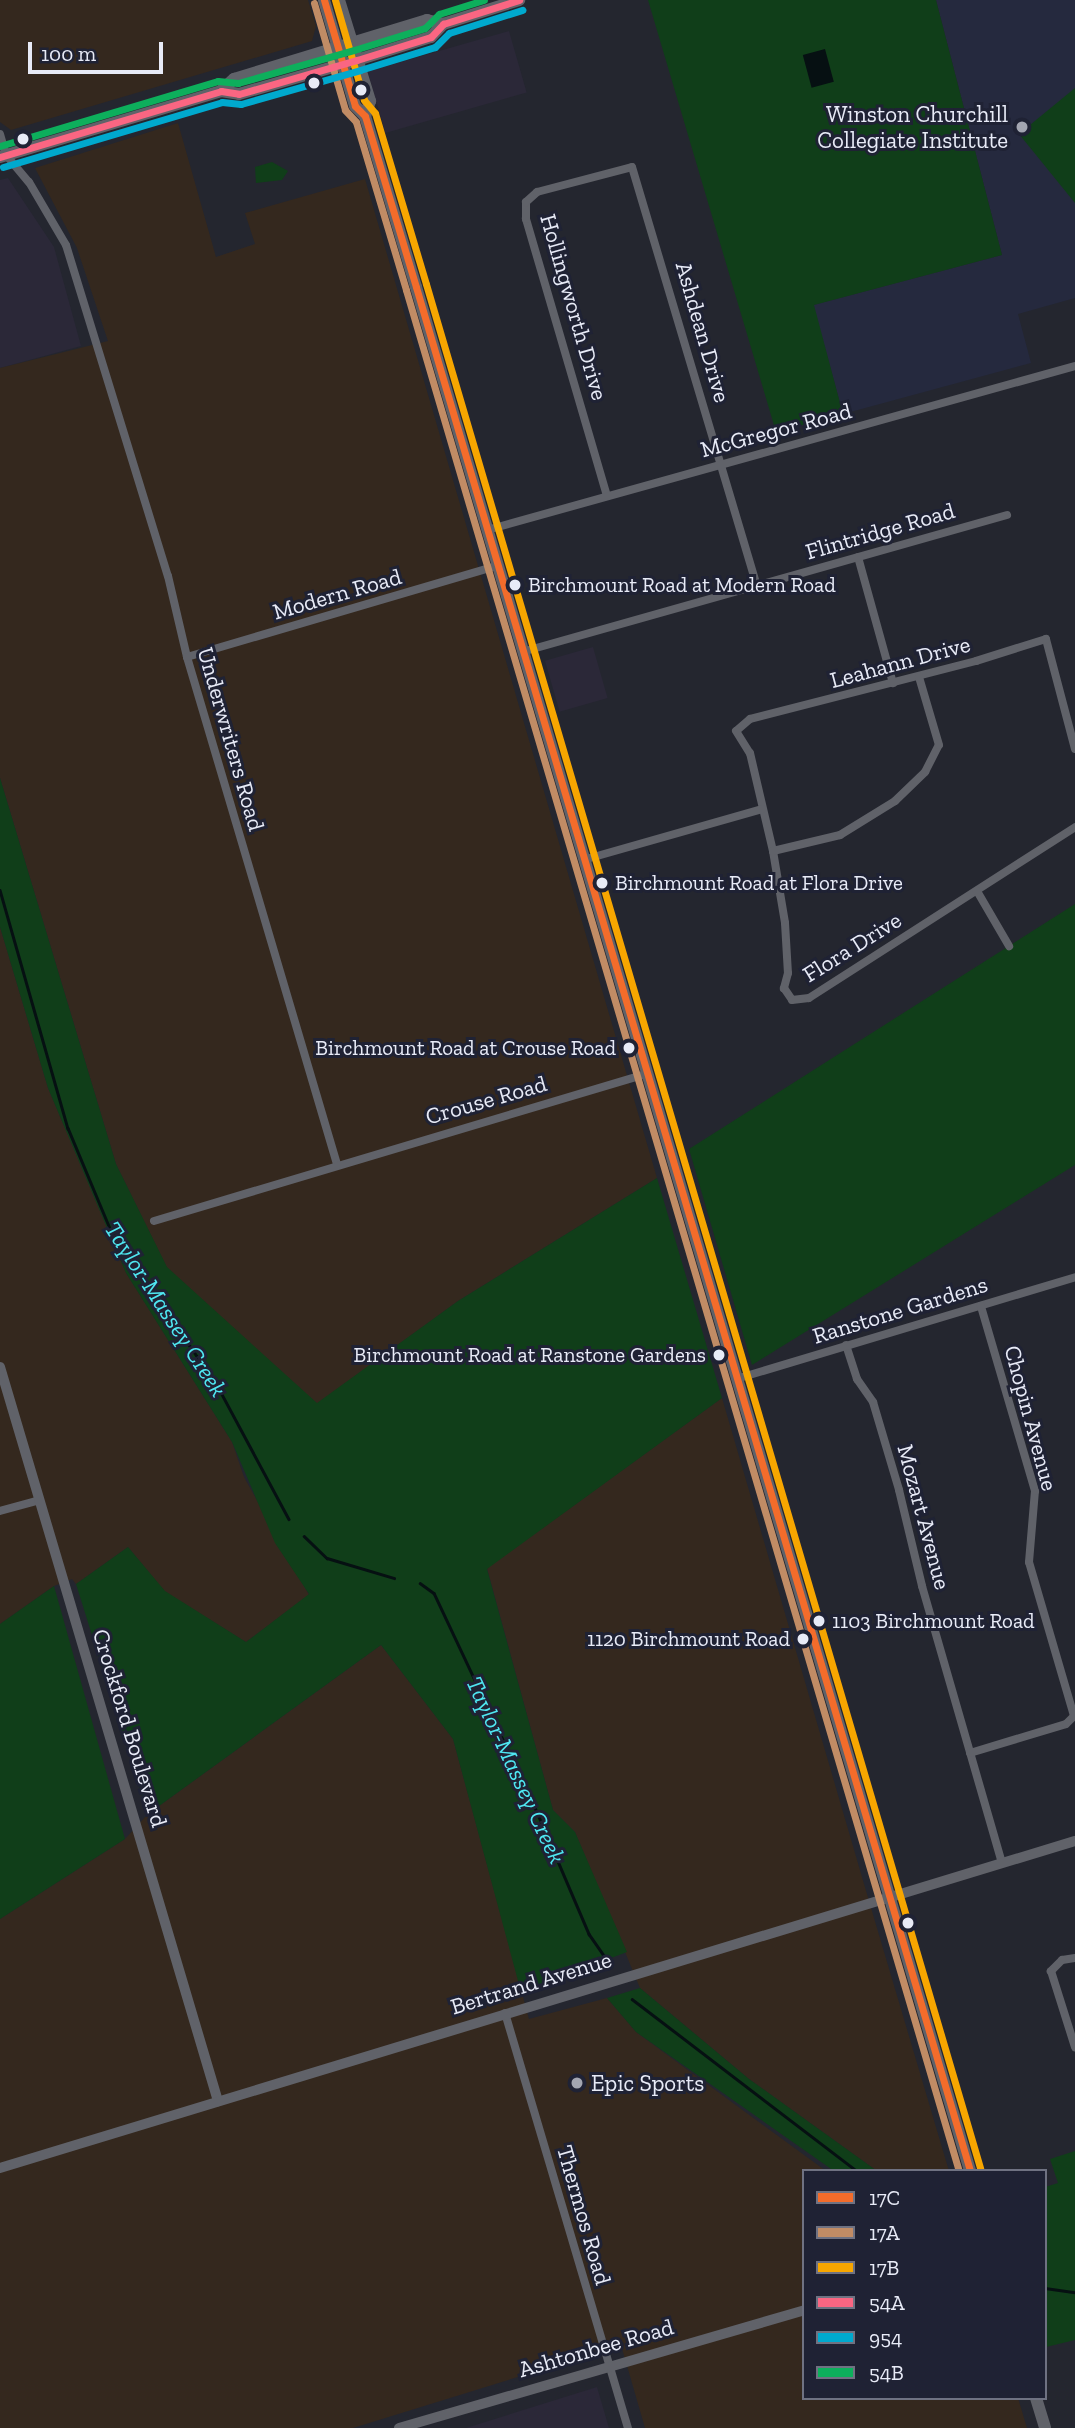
<!DOCTYPE html>
<style>
body{margin:0}
#map{position:relative;width:1075px;height:2428px;overflow:hidden;background:#24262f;font-family:"Zilla Slab",serif}
div>[style]{position:absolute}
[style*='--x']{left:calc(var(--x)*1px);top:calc(var(--y)*1px);width:calc(var(--w)*1px);rotate:calc(var(--a)*1deg)}
.commercial>*{inset:0;background:#2b2838;transform-origin:0 0}
.industrial>*{inset:0;background:#34281e}
.built>*{inset:0;background:#25293e}
.green>*{inset:0;background:#103e19}
.water>*{inset:0;background:#061012;transform-origin:0 0}
.stream>*{height:2.5px;margin:-1.25px;padding:0 1.25px;transform-origin:1.25px;border-radius:1.25px;background:#061012}
.minor>*{height:8px;margin:-4px;padding:0 4px;transform-origin:4px;border-radius:4px;background:#606269}
.tertiary>*{height:10px;margin:-5px;padding:0 5px;transform-origin:5px;border-radius:5px;background:#606269}
.secondary>*{height:12px;margin:-6px;padding:0 6px;transform-origin:6px;border-radius:6px;background:#606269}
.bus-1>*{height:7px;margin:-3.5px;padding:0 3.5px;transform-origin:3.5px;border-radius:3.5px;background:#f36c2b}
.bus-2>*{height:7px;margin:-3.5px;padding:0 3.5px;transform-origin:3.5px;border-radius:3.5px;background:#c18c65}
.bus-3>*{height:7px;margin:-3.5px;padding:0 3.5px;transform-origin:3.5px;border-radius:3.5px;background:#f7a600}
.bus-4>*{height:7px;margin:-3.5px;padding:0 3.5px;transform-origin:3.5px;border-radius:3.5px;background:#fa6682}
.bus-5>*{height:7px;margin:-3.5px;padding:0 3.5px;transform-origin:3.5px;border-radius:3.5px;background:#00a9ce}
.bus-6>*{height:7px;margin:-3.5px;padding:0 3.5px;transform-origin:3.5px;border-radius:3.5px;background:#0daf5c}
.dots>*{width:19px;height:19px;translate:-50% -50%;box-sizing:border-box;border:4px solid #1f2234;border-radius:50%}
span{translate:-50% -50%;white-space:nowrap;text-align:center;line-height:1.15;-webkit-text-stroke:6px #1f2234;paint-order:stroke}
.bus-label{font-size:21px;color:#e8ebf7}
.left{translate:0 -50%;text-align:left}
.right{translate:-100% -50%;text-align:right}
.poi-label{font-size:23px;color:#e8ebf7}
.street-label{font-size:23px;color:#e8ebf7}
.water-label{font-size:24px;color:#4fe7f1;font-style:italic}
.legend{position:absolute;left:802px;top:2169px;width:245px;height:231px;box-sizing:border-box;background:#1f2234;border:2px solid #6f7282;margin:0;padding:9px 12px;list-style:none;font-size:21px;color:#e8ebf7}
.legend li{display:flex;align-items:center;gap:14px;height:35px}
.legend b{width:35px;border:2px solid #6f7282}
.scale{position:absolute;left:28px;top:42px;width:135px;height:32px;box-sizing:border-box;border:4px solid #e8ebf7;border-top:0;padding-left:9px;font-size:21px;line-height:24px;white-space:nowrap;color:#e8ebf7;-webkit-text-stroke:5px #1f2234;paint-order:stroke}
</style>
<div id="map">
<div class="commercial">
<div style="left:509px;top:31px;width:64px;height:147px;rotate:74deg"></div>
<div style="clip-path:polygon(8px 178px,54px 247px,81px 346px,0 368px,0 180px)"></div>
<div style="left:593px;top:647px;width:53px;height:50px;rotate:74deg"></div>
<div style="clip-path:polygon(597px 2387px,609px 2428px,466px 2428px)"></div>
</div>
<div class="industrial">
<div style="clip-path:polygon(0 0,308px 0,316px 26px,312px 41px,11px 130px,0 122px)"></div>
<div style="clip-path:polygon(178px 123px,216px 257px,255px 244px,245px 213px,365px 179px,657px 1178px,458px 1301px,317px 1404px,167px 1268px,116px 1164px,0 778px,0 368px,108px 341px,77px 248px,35px 168px)"></div>
<div style="clip-path:polygon(0 927px,48px 1088px,126px 1273px,232px 1442px,244px 1477px,309px 1595px,246px 1642px,165px 1592px,128px 1547px,76px 1584px,72px 1579px,54px 1586px,0 1624px)"></div>
<div style="clip-path:polygon(722px 1398px,874px 1918px,949px 2171px,877px 2171px,749px 2079px,640px 1988px,575px 1832px,553px 1810px,487px 1568px)"></div>
<div style="clip-path:polygon(381px 1645px,453px 1739px,529px 2019px,607px 1998px,636px 2032px,826px 2171px,804px 2171px,804px 2398px,1018px 2398px,1027px 2428px,645px 2428px,621px 2345px,353px 2428px,0 2428px,0 1919px,125px 1839px,148px 1814px)"></div>
</div>
<div class="built">
<div style="clip-path:polygon(936px 0,1075px 0,1075px 298px,1018px 314px,1031px 363px,843px 414px,813px 305px,1002px 255px)"></div>
</div>
<div class="green">
<div style="clip-path:polygon(648px 0,936px 0,1002px 255px,814px 305px,843px 414px,776px 432px)"></div>
<div style="clip-path:polygon(1075px 88px,1075px 203px,1019px 134px)"></div>
<div style="clip-path:polygon(272px 162px,288px 171px,282px 180px,256px 183px,255px 167px)"></div>
<div style="clip-path:polygon(0 778px,116px 1164px,167px 1267px,317px 1403px,458px 1301px,657px 1178px,722px 1398px,487px 1569px,553px 1810px,575px 1832px,627px 1952px,521px 1992px,453px 1739px,381px 1645px,148px 1814px,76px 1584px,128px 1547px,165px 1591px,246px 1642px,309px 1594px,275px 1543px,232px 1442px,126px 1273px,48px 1088px,0 927px)"></div>
<div style="clip-path:polygon(1075px 904px,1075px 1165px,752px 1365px,689px 1149px)"></div>
<div style="clip-path:polygon(54px 1586px,125px 1839px,0 1919px,0 1624px)"></div>
<div style="clip-path:polygon(640px 1988px,749px 2079px,877px 2171px,834px 2171px,636px 2032px,607px 1998px)"></div>
<div style="clip-path:polygon(1075px 2151px,1075px 2340px,1046px 2347px,1045px 2187px,1058px 2183px,1050px 2159px)"></div>
</div>
<div class="water">
<div style="left:825px;top:49px;width:34px;height:23px;rotate:75deg"></div>
</div>
<div class="stream">
<div style="--x:0;--y:890;--w:248;--a:74.1"></div>
<div style="--x:68;--y:1128;--w:114;--a:67.3"></div>
<div style="--x:112;--y:1233;--w:185;--a:55.4"></div>
<div style="--x:217;--y:1385;--w:152;--a:61.8"></div>
<div style="--x:304;--y:1536;--w:32;--a:44"></div>
<div style="--x:327;--y:1558;--w:70;--a:16.6"></div>
<div style="--x:420;--y:1583;--w:17;--a:36"></div>
<div style="--x:434;--y:1593;--w:242;--a:64.8"></div>
<div style="--x:537;--y:1812;--w:133;--a:66.9"></div>
<div style="--x:589;--y:1934;--w:32;--a:55"></div>
<div style="--x:632;--y:1999;--w:283;--a:37.4"></div>
<div style="--x:1045;--y:2288;--w:30;--a:8"></div>
</div>
<div class="minor">
<div style="--x:0;--y:134;--w:22;--a:74"></div>
<div style="--x:6;--y:155;--w:35;--a:50"></div>
<div style="--x:29;--y:182;--w:73;--a:59.6"></div>
<div style="--x:66;--y:245;--w:346;--a:72.9"></div>
<div style="--x:168;--y:576;--w:83;--a:76.8"></div>
<div style="--x:187;--y:657;--w:529;--a:73.52"></div>
<div style="--x:607;--y:496;--w:289;--a:-106.3"></div>
<div style="--x:526;--y:219;--w:17;--a:-90"></div>
<div style="--x:526;--y:202;--w:15;--a:-42"></div>
<div style="--x:537;--y:192;--w:98;--a:-14.7"></div>
<div style="--x:632;--y:167;--w:436;--a:73.4"></div>
<div style="--x:487;--y:530;--w:610;--a:-15.58"></div>
<div style="--x:858;--y:557;--w:131;--a:74.5"></div>
<div style="--x:522;--y:652;--w:504;--a:-15.77"></div>
<div style="--x:187;--y:657;--w:322;--a:-16.4"></div>
<div style="--x:1075;--y:749;--w:114;--a:-104.8"></div>
<div style="--x:1046;--y:639;--w:73;--a:162.6"></div>
<div style="--x:976;--y:661;--w:233;--a:165.6"></div>
<div style="--x:750;--y:719;--w:18;--a:139"></div>
<div style="--x:736;--y:731;--w:26;--a:58"></div>
<div style="--x:750;--y:753;--w:101;--a:76.8"></div>
<div style="--x:773;--y:851;--w:73;--a:80.5"></div>
<div style="--x:785;--y:923;--w:50;--a:86.6"></div>
<div style="--x:788;--y:973;--w:16;--a:105"></div>
<div style="--x:784;--y:988;--w:14;--a:56"></div>
<div style="--x:792;--y:1000;--w:17;--a:-7"></div>
<div style="--x:809;--y:998;--w:316;--a:-32.7"></div>
<div style="--x:773;--y:851;--w:69;--a:-13.4"></div>
<div style="--x:840;--y:835;--w:65;--a:-31.7"></div>
<div style="--x:895;--y:801;--w:42;--a:-44"></div>
<div style="--x:925;--y:772;--w:30;--a:-63"></div>
<div style="--x:939;--y:745;--w:71;--a:-106.4"></div>
<div style="--x:583;--y:860;--w:186;--a:-15.9"></div>
<div style="--x:977;--y:891;--w:64;--a:59.8"></div>
<div style="--x:154;--y:1221;--w:513;--a:-16.64"></div>
<div style="--x:846;--y:1345;--w:36;--a:72"></div>
<div style="--x:857;--y:1379;--w:28;--a:55"></div>
<div style="--x:873;--y:1402;--w:92;--a:73.5"></div>
<div style="--x:899;--y:1490;--w:99;--a:76.5"></div>
<div style="--x:922;--y:1586;--w:288;--a:73.9"></div>
<div style="--x:736;--y:1379;--w:354;--a:-16.7"></div>
<div style="--x:0;--y:1511;--w:41;--a:-15.4"></div>
<div style="--x:970;--y:1753;--w:100;--a:-16.8"></div>
<div style="--x:1066;--y:1724;--w:11;--a:-45"></div>
<div style="--x:1074;--y:1716;--w:160;--a:-106.3"></div>
<div style="--x:1029;--y:1562;--w:71;--a:-85.2"></div>
<div style="--x:1035;--y:1491;--w:193;--a:-106.3"></div>
<div style="--x:1075;--y:1958;--w:13;--a:171"></div>
<div style="--x:1062;--y:1960;--w:16;--a:135"></div>
<div style="--x:1051;--y:1971;--w:80;--a:72.5"></div>
<div style="--x:505;--y:2013;--w:433;--a:73.5"></div>
</div>
<div class="tertiary">
<div style="--x:0;--y:1367;--w:766;--a:73.46"></div>
<div style="--x:0;--y:2168;--w:1124;--a:-16.92"></div>
<div style="--x:399;--y:2428;--w:422;--a:-16.2"></div>
</div>
<div class="secondary">
<div style="--x:324;--y:0;--w:110;--a:73.7"></div>
<div style="--x:355;--y:106;--w:14;--a:45"></div>
<div style="--x:365;--y:116;--w:178;--a:73.4"></div>
<div style="--x:416;--y:287;--w:1964;--a:73.61"></div>
<div style="--x:339;--y:0;--w:106;--a:72.9"></div>
<div style="--x:370;--y:101;--w:16;--a:108"></div>
<div style="--x:221;--y:91;--w:18;--a:9"></div>
<div style="--x:239;--y:94;--w:123;--a:-16.1"></div>
<div style="--x:357;--y:60;--w:77;--a:-17.3"></div>
<div style="--x:431;--y:37;--w:18;--a:-47"></div>
<div style="--x:443;--y:24;--w:80;--a:-17.5"></div>
<div style="--x:0;--y:157;--w:231;--a:-16.6"></div>
<div style="--x:221;--y:91;--w:18;--a:-43"></div>
<div style="--x:234;--y:79;--w:202;--a:-17"></div>
<div style="--x:427;--y:20;--w:16;--a:14"></div>
<div style="--x:1036;--y:2398;--w:31;--a:73"></div>
</div>
<div class="bus-1">
<div style="--x:324;--y:0;--w:110;--a:73.7"></div>
<div style="--x:355;--y:106;--w:14;--a:45"></div>
<div style="--x:365;--y:116;--w:178;--a:73.4"></div>
<div style="--x:416;--y:287;--w:1964;--a:73.61"></div>
</div>
<div class="bus-2">
<div style="--x:314;--y:3;--w:111;--a:73.8"></div>
<div style="--x:345;--y:110;--w:16;--a:47"></div>
<div style="--x:356;--y:122;--w:175;--a:73.4"></div>
<div style="--x:406;--y:290;--w:1961;--a:73.62"></div>
</div>
<div class="bus-3">
<div style="--x:335;--y:0;--w:104;--a:73.8"></div>
<div style="--x:364;--y:100;--w:17;--a:50"></div>
<div style="--x:375;--y:113;--w:178;--a:73.4"></div>
<div style="--x:426;--y:284;--w:1964;--a:73.61"></div>
</div>
<div class="bus-4">
<div style="--x:0;--y:157;--w:231;--a:-16.6"></div>
<div style="--x:221;--y:91;--w:18;--a:9"></div>
<div style="--x:239;--y:94;--w:123;--a:-16.1"></div>
<div style="--x:357;--y:60;--w:77;--a:-17.3"></div>
<div style="--x:431;--y:37;--w:18;--a:-47"></div>
<div style="--x:443;--y:24;--w:80;--a:-17.5"></div>
</div>
<div class="bus-5">
<div style="--x:3;--y:167;--w:228;--a:-16.5"></div>
<div style="--x:222;--y:102;--w:19;--a:6"></div>
<div style="--x:241;--y:104;--w:124;--a:-15.9"></div>
<div style="--x:360;--y:70;--w:78;--a:-17"></div>
<div style="--x:435;--y:47;--w:20;--a:-45"></div>
<div style="--x:449;--y:33;--w:77;--a:-17.5"></div>
</div>
<div class="bus-6">
<div style="--x:0;--y:146;--w:227;--a:-16.6"></div>
<div style="--x:218;--y:81;--w:20;--a:6"></div>
<div style="--x:238;--y:83;--w:121;--a:-15.9"></div>
<div style="--x:354;--y:50;--w:74;--a:-17.2"></div>
<div style="--x:425;--y:28;--w:20;--a:-45"></div>
<div style="--x:439;--y:14;--w:47;--a:-17.3"></div>
</div>
<div class="dots">
<div style="left:314px;top:83px;background:#e8ebf7"></div>
<div style="left:361px;top:90px;background:#e8ebf7"></div>
<div style="left:1022px;top:127px;background:#a3a6b1"></div>
<div style="left:23px;top:139px;background:#e8ebf7"></div>
<div style="left:515px;top:585px;background:#e8ebf7"></div>
<div style="left:602px;top:883px;background:#e8ebf7"></div>
<div style="left:629px;top:1048px;background:#e8ebf7"></div>
<div style="left:719px;top:1355px;background:#e8ebf7"></div>
<div style="left:819px;top:1621px;background:#e8ebf7"></div>
<div style="left:803px;top:1639px;background:#e8ebf7"></div>
<div style="left:908px;top:1923px;background:#e8ebf7"></div>
<div style="left:577px;top:2083px;background:#a3a6b1"></div>
</div>
<div class="bus-label">
<span class="left" style="left:528px;top:585px">Birchmount Road at Modern Road</span>
<span class="left" style="left:615px;top:883px">Birchmount Road at Flora Drive</span>
<span class="right" style="left:616px;top:1048px">Birchmount Road at Crouse Road</span>
<span class="right" style="left:706px;top:1355px">Birchmount Road at Ranstone Gardens</span>
<span class="left" style="left:832px;top:1621px">1103 Birchmount Road</span>
<span class="right" style="left:790px;top:1639px">1120 Birchmount Road</span>
</div>
<div class="poi-label">
<span class="right" style="left:1008px;top:127px">Winston Churchill<br>Collegiate Institute</span>
<span class="left" style="left:591px;top:2083px">Epic Sports</span>
</div>
<div class="street-label">
<span style="left:574px;top:307px;rotate:74deg">Hollingworth Drive</span>
<span style="left:703px;top:332px;rotate:74deg">Ashdean Drive</span>
<span style="left:776px;top:430px;rotate:-15deg">McGregor Road</span>
<span style="left:880px;top:531px;rotate:-16deg">Flintridge Road</span>
<span style="left:337px;top:594px;rotate:-16deg">Modern Road</span>
<span style="left:900px;top:662px;rotate:-15deg">Leahann Drive</span>
<span style="left:231px;top:739px;rotate:74deg">Underwriters Road</span>
<span style="left:852px;top:947px;rotate:-32deg">Flora Drive</span>
<span style="left:486px;top:1100px;rotate:-16deg">Crouse Road</span>
<span style="left:900px;top:1310px;rotate:-17deg">Ranstone Gardens</span>
<span style="left:1031px;top:1418px;rotate:75deg">Chopin Avenue</span>
<span style="left:924px;top:1517px;rotate:75deg">Mozart Avenue</span>
<span style="left:130px;top:1728px;rotate:73deg">Crockford Boulevard</span>
<span style="left:531px;top:1983px;rotate:-17deg">Bertrand Avenue</span>
<span style="left:584px;top:2215px;rotate:74deg">Thermos Road</span>
<span style="left:596px;top:2348px;rotate:-16deg">Ashtonbee Road</span>
</div>
<div class="water-label">
<span style="left:166px;top:1309px;rotate:57deg">Taylor-Massey Creek</span>
<span style="left:516px;top:1770px;rotate:65deg">Taylor-Massey Creek</span>
</div>
<ul class="legend">
<li><b style="height:9px;background:#f36c2b"></b>17C</li>
<li><b style="height:9px;background:#c18c65"></b>17A</li>
<li><b style="height:9px;background:#f7a600"></b>17B</li>
<li><b style="height:9px;background:#fa6682"></b>54A</li>
<li><b style="height:9px;background:#00a9ce"></b>954</li>
<li><b style="height:9px;background:#0daf5c"></b>54B</li>
</ul>
<div class="scale">100 m</div>
</div>
